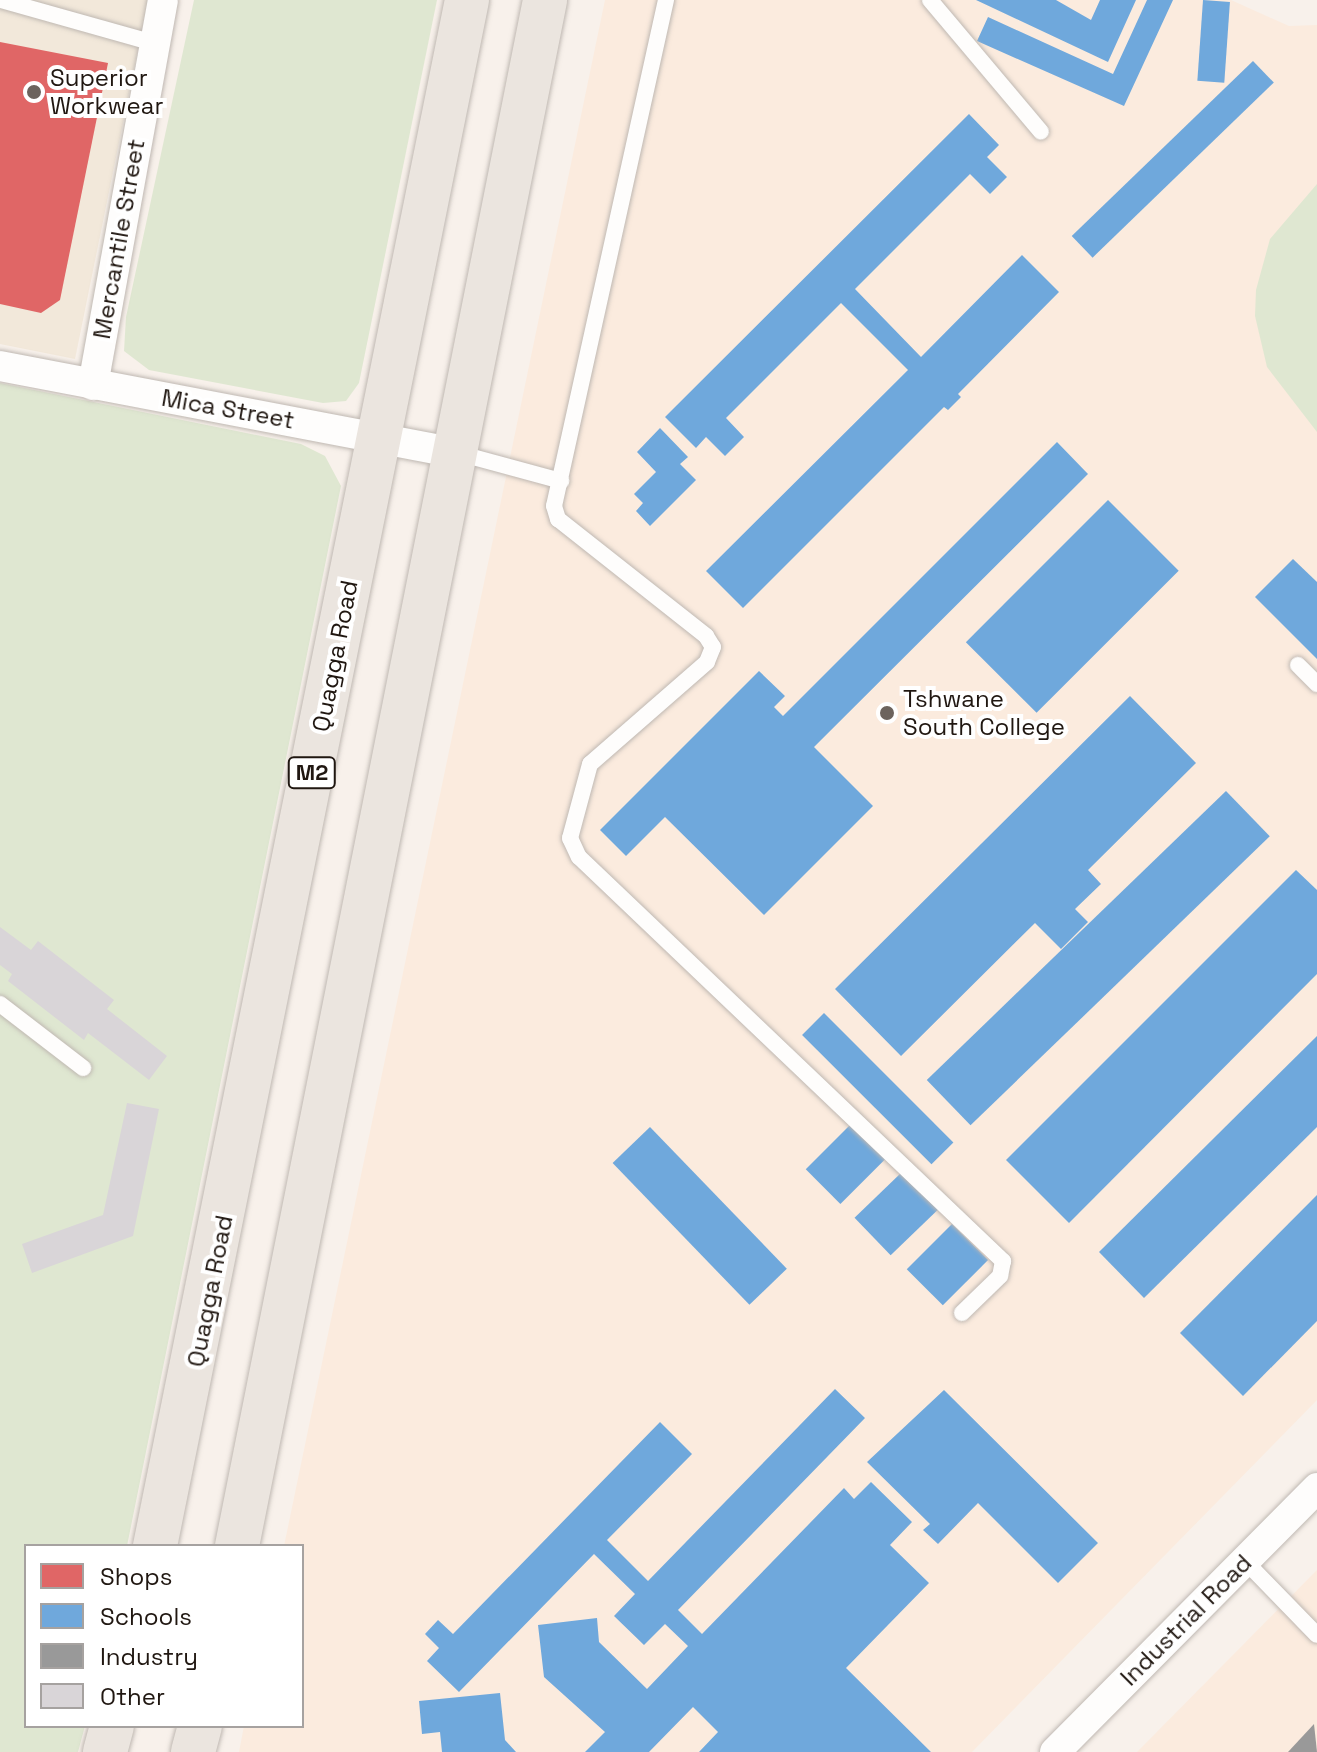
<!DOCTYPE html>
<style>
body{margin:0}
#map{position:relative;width:1317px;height:1752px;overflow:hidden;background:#f8f1eb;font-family:"Space Grotesk",sans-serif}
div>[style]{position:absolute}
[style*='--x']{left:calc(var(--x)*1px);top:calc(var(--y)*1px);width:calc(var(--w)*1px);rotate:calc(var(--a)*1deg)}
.commercial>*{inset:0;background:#f2e8da}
.built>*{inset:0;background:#fbebde}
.green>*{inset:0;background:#dfe7d1}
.shops>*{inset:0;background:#e06666}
.schools>*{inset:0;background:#6fa8dc;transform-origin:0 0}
.industry>*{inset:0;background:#999}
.building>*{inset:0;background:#d9d5d8}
.roads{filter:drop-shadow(0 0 2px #bfb8b2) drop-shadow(0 0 2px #bfb8b2)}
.service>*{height:16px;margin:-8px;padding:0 8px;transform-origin:8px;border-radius:8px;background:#fefdfc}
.minor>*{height:30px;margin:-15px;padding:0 15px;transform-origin:15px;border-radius:15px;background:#fefdfc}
.primary>*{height:44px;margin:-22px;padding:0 22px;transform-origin:22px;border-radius:22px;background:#ebe5df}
.dots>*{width:22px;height:22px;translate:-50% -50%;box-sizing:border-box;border:4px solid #fff;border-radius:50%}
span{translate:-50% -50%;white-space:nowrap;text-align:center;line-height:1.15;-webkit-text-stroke:8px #fff;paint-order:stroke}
.shield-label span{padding:2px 6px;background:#fff;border:2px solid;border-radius:6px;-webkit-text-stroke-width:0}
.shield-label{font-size:22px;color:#201711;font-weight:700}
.poi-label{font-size:24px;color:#201711}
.left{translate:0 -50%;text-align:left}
.street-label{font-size:24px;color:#201711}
.legend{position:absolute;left:24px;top:1544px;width:280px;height:184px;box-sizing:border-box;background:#fff;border:2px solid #a6a2a0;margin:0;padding:10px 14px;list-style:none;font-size:24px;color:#201711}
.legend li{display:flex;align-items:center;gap:16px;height:40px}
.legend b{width:40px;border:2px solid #a6a2a0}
</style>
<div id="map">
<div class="commercial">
<div style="clip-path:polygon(0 0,148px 0,75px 359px,0 344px)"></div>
</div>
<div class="built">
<div style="clip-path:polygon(605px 0,1231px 0,1289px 26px,1317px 25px,1317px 1400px,972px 1752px,239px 1752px,244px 1726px,302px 1726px,302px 1546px,284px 1546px)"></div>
<div style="clip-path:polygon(1317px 1570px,1317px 1752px,1137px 1752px)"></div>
</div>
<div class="green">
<div style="clip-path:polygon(194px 0,437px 0,359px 383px,346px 401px,323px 403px,149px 370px,124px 351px,126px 317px)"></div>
<div style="clip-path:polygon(1317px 184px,1317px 432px,1267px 367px,1255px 316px,1256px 290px,1270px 239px)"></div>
<div style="clip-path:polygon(0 383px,301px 444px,325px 456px,341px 486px,127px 1546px,26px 1546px,26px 1726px,85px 1726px,78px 1752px,0 1752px)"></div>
</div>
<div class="shops">
<div style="clip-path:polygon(0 42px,108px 63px,60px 300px,41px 313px,0 304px)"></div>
</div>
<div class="schools">
<div style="clip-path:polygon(976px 0,1056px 0,1091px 20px,1100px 0,1136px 0,1108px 62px)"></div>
<div style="clip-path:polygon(1147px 0,1173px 0,1124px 106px,977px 41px,988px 17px,1113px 74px)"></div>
<div style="left:1203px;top:0;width:27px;height:81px;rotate:4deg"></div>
<div style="left:1253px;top:61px;width:30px;height:252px;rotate:46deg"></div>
<div style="clip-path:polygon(969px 114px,999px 145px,987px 157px,1007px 177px,990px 194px,970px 174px,855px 289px,921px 357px,1022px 255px,1059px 292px,958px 394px,961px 397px,948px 410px,944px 407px,743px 608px,706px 571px,908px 370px,841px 303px,726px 418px,744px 437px,725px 456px,706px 437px,696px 448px,665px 417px)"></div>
<div style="clip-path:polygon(660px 428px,688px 457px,680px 464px,696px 480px,650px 526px,636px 511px,643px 503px,634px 494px,656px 472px,637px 452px)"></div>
<div style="clip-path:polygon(1057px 442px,1088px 474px,814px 747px,873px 806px,764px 915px,665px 817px,626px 856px,600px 830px,759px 671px,785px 696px,774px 707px,783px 716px)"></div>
<div style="left:1108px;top:500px;width:100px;height:201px;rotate:45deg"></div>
<div style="clip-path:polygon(1293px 559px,1317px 582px,1317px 659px,1255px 597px)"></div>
<div style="clip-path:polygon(1130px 696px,1196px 763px,1088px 870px,1101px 884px,1075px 909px,1088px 922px,1061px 949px,1035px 923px,901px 1056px,835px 989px)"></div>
<div style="left:1226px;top:791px;width:63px;height:416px;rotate:46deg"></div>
<div style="clip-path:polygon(1296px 870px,1317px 890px,1317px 974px,1069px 1223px,1006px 1160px)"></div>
<div style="left:824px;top:1013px;width:183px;height:31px;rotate:45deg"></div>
<div style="clip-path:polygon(1317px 1036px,1317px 1127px,1144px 1298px,1099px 1252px)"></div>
<div style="left:851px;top:1124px;width:49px;height:64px;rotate:45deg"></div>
<div style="left:650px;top:1127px;width:197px;height:52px;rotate:46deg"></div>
<div style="left:902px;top:1172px;width:52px;height:66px;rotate:46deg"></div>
<div style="clip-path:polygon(1317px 1195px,1317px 1321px,1243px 1396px,1180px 1333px)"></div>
<div style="left:952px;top:1224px;width:51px;height:64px;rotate:45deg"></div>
<div style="clip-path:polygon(835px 1389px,865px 1418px,678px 1610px,702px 1634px,844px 1488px,854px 1499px,871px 1482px,912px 1522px,890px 1545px,929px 1583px,846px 1668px,931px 1752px,699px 1752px,718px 1732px,693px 1707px,649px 1752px,585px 1752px,605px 1732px,544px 1677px,538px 1625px,597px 1618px,599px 1642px,647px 1689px,688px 1646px,665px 1624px,644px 1645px,614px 1616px,635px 1594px,594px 1554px,459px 1692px,427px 1661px,439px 1648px,425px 1634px,438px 1620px,453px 1634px,660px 1422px,692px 1454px,607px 1540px,648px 1581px)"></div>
<div style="clip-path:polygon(944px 1390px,1098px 1543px,1058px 1583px,978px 1503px,938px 1544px,923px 1530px,930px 1524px,867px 1462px)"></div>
<div style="clip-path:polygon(500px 1693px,505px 1740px,516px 1752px,442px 1752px,440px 1732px,422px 1734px,419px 1701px)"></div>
</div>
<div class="industry">
<div style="clip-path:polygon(1314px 1724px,1317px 1752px,1288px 1752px)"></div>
</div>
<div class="building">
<div style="clip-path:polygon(0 927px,31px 950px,38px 941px,114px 1000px,107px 1009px,167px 1056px,149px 1080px,88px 1033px,84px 1040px,8px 981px,12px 974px,0 965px)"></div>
<div style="clip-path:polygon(127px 1103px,159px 1109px,133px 1236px,32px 1273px,22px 1244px,103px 1215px)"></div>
</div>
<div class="roads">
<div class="service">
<div style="--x:1;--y:0;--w:159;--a:15.7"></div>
<div style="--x:666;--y:0;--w:518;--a:102.48"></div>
<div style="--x:554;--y:506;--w:14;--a:73"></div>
<div style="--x:558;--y:519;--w:189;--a:38.3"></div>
<div style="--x:706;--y:636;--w:13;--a:58"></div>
<div style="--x:713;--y:647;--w:16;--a:112"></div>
<div style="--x:707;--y:662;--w:155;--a:138.9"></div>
<div style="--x:590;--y:764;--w:77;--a:105.1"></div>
<div style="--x:570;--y:838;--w:21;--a:65"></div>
<div style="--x:579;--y:857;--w:586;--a:43.62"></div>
<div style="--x:1003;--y:1261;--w:15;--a:101"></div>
<div style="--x:1000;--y:1276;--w:53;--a:135.8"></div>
<div style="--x:930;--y:0;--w:172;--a:49.9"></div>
<div style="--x:458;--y:453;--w:107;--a:15.2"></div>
<div style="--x:1298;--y:665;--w:27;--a:45"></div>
<div style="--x:0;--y:1004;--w:105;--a:37.6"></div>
<div style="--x:1245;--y:1561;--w:103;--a:45.8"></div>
</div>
<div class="minor">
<div style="--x:0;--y:366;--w:464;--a:10.8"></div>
<div style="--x:93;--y:385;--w:391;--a:-79.7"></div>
<div style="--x:1055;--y:1752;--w:372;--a:-45.2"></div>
</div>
<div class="primary">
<div style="--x:155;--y:1546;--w:1577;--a:-78.59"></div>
<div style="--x:237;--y:1546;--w:1576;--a:-78.73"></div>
<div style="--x:105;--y:1752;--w:27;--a:-75"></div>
<div style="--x:193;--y:1752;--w:27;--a:-75"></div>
</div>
</div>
<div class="dots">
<div style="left:34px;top:92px;background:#6c635d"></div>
<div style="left:887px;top:713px;background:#6c635d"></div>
</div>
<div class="shield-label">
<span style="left:312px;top:773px">M2</span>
</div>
<div class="poi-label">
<span class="left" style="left:50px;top:92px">Superior<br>Workwear</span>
<span class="left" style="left:903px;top:713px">Tshwane<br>South College</span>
</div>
<div class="street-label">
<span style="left:119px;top:239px;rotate:-80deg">Mercantile Street</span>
<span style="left:228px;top:409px;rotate:10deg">Mica Street</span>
<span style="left:335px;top:656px;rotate:-79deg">Quagga Road</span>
<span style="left:210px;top:1291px;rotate:-79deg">Quagga Road</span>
<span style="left:1186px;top:1620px;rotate:-45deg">Industrial Road</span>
</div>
<ul class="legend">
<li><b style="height:22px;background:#e06666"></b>Shops</li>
<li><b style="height:22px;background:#6fa8dc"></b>Schools</li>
<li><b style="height:22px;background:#999"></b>Industry</li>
<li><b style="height:22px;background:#d9d5d8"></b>Other</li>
</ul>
</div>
